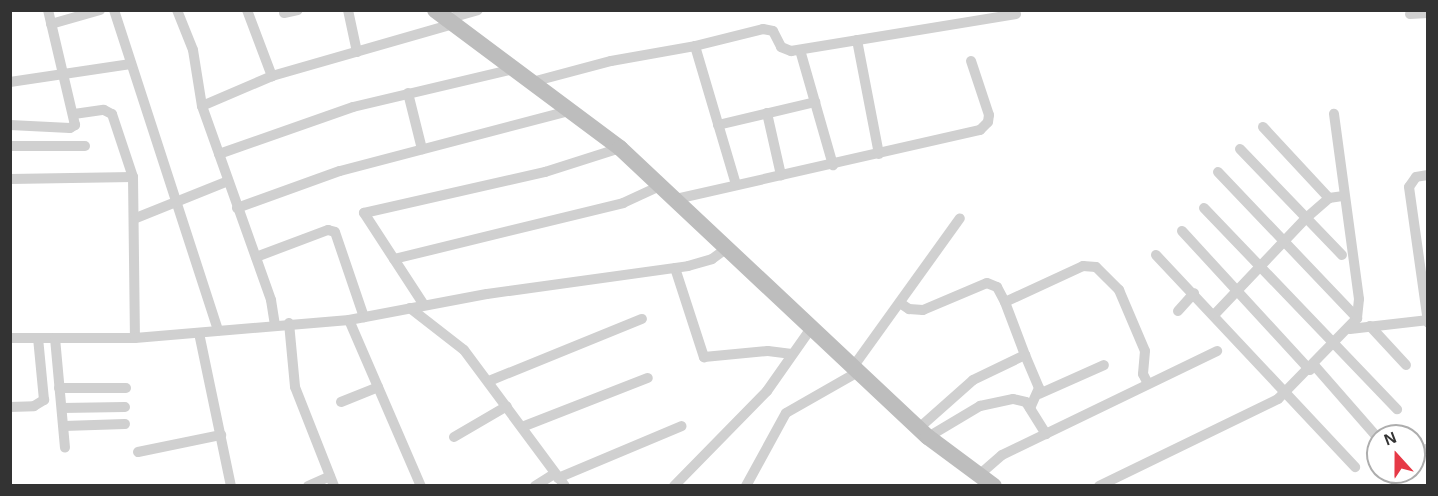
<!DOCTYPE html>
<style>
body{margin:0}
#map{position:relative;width:1438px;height:496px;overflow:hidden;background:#fff;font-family:Helvetica,sans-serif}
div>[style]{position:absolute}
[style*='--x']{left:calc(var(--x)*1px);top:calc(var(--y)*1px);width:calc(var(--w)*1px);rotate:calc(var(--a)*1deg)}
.minor>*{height:10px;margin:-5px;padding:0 5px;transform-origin:5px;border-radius:5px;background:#d0d0d0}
.secondary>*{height:16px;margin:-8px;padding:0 8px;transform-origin:8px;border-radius:8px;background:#bdbdbd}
span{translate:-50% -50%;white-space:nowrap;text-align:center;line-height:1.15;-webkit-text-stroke:6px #fff;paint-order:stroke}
.frame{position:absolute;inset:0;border:12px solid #333;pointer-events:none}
.north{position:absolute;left:1366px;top:424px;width:60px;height:60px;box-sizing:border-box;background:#fff;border:2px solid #adadad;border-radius:50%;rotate:339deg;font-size:16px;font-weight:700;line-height:24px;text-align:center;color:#333}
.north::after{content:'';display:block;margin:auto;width:21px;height:27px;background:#e63946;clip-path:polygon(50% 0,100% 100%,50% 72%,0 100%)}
</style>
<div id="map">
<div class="minor">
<div style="--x:114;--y:10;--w:337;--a:72"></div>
<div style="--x:177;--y:10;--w:43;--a:68.2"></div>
<div style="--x:193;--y:50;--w:57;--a:80.9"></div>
<div style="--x:202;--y:106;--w:206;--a:70.4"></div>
<div style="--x:271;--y:300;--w:24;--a:81"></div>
<div style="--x:247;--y:10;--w:71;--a:69.3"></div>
<div style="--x:348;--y:10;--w:43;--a:77.9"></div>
<div style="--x:284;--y:13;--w:14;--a:-12"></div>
<div style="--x:1410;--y:14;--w:18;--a:-3"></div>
<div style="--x:447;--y:19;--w:32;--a:-16"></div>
<div style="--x:51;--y:24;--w:51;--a:-15.9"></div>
<div style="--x:857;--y:40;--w:116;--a:79.1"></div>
<div style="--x:695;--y:46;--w:144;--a:73.5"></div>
<div style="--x:800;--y:50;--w:120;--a:74"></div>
<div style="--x:10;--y:82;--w:122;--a:-8.5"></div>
<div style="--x:532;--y:82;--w:82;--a:-14.9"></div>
<div style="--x:611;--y:61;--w:85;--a:-10.1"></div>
<div style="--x:695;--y:46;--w:70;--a:-14"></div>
<div style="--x:763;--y:29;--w:10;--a:11"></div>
<div style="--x:773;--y:31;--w:18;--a:63"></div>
<div style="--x:781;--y:47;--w:11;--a:22"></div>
<div style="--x:791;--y:51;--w:228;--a:-9.3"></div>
<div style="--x:408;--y:93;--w:58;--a:76"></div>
<div style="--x:202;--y:106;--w:76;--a:-23.2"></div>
<div style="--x:272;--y:76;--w:188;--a:-16"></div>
<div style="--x:767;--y:113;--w:64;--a:77.3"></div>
<div style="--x:74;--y:114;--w:30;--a:-8"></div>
<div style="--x:104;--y:110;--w:9;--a:27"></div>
<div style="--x:112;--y:114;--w:66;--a:71.6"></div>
<div style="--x:10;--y:125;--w:60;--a:2.9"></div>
<div style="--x:70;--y:128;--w:6;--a:-31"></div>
<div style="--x:75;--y:125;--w:118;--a:-103.2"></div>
<div style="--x:718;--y:125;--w:100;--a:-13.3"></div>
<div style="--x:1263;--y:127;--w:97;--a:47.1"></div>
<div style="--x:10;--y:146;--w:75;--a:0"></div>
<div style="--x:1240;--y:149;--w:147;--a:46.1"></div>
<div style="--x:219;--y:154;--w:142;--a:-19.3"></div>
<div style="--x:353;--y:107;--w:165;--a:-13.3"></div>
<div style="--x:1218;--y:172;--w:202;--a:46.4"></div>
<div style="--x:1428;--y:175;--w:12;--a:171"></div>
<div style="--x:1416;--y:177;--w:12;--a:125"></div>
<div style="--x:1409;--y:187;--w:137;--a:82"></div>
<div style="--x:10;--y:179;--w:123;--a:-0.9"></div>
<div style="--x:133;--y:177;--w:161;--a:89.3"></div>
<div style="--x:676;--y:199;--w:312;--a:-12.8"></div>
<div style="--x:980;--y:130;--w:11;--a:-45"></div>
<div style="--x:988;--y:122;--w:7;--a:-82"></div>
<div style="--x:989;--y:115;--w:57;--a:-108.4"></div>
<div style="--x:237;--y:208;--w:109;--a:-19.8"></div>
<div style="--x:340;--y:171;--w:237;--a:-14.7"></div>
<div style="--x:1204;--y:208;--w:279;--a:46.2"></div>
<div style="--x:136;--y:218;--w:99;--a:-21.9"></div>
<div style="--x:1182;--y:231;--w:189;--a:47.4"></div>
<div style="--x:1156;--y:255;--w:291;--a:46.8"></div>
<div style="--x:256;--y:257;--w:77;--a:-20.6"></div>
<div style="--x:328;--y:230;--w:7;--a:16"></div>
<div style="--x:335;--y:232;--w:90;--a:71.2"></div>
<div style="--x:394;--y:259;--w:236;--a:-13.7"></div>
<div style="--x:623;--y:203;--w:43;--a:-24.8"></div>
<div style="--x:675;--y:268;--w:94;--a:72"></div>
<div style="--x:704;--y:357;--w:64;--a:-5.4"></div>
<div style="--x:768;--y:351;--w:24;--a:7"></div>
<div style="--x:900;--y:303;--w:11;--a:34"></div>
<div style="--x:909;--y:309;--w:14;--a:4"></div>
<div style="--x:923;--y:310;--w:69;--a:-22.9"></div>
<div style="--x:987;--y:283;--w:11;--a:22"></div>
<div style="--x:997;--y:287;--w:17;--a:62"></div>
<div style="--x:424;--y:305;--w:110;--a:-123.1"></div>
<div style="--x:364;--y:213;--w:186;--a:-12.8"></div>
<div style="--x:545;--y:172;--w:79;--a:-17.7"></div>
<div style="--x:410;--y:308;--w:68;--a:37.9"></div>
<div style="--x:464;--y:350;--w:169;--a:53.4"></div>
<div style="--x:1178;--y:311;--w:24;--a:-48"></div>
<div style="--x:1215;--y:314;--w:131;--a:-46.5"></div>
<div style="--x:1305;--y:219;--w:32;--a:-41"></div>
<div style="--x:1329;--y:198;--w:15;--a:-8"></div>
<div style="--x:349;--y:320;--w:181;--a:66.6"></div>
<div style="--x:289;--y:323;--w:64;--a:84.6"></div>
<div style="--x:295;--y:387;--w:106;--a:68.5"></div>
<div style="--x:1370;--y:326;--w:53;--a:47.3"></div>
<div style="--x:1350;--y:329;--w:79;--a:-6.6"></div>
<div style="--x:199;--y:333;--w:156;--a:78.2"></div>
<div style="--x:10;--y:338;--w:125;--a:0"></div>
<div style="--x:135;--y:338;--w:215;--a:-4.8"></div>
<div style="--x:349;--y:320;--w:140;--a:-10.7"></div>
<div style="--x:487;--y:294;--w:203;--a:-7.9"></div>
<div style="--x:688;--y:266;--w:25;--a:-16"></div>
<div style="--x:712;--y:259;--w:19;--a:-36"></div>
<div style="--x:55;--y:338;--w:110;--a:84.8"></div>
<div style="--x:1025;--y:355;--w:36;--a:67"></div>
<div style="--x:1039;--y:388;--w:22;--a:114"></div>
<div style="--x:1314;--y:365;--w:97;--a:48.8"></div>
<div style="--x:853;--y:367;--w:183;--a:-54.3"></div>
<div style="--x:489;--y:381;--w:165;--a:-22.1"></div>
<div style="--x:59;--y:388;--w:67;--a:0"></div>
<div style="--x:1039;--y:394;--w:71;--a:-24"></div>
<div style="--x:341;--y:402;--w:40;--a:-22"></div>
<div style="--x:10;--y:407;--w:24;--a:-2"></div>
<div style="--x:34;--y:406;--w:12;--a:-31"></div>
<div style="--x:44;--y:400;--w:62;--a:-95.5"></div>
<div style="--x:62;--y:408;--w:63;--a:-0.9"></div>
<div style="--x:64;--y:426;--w:61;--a:-1.9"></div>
<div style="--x:522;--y:427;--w:135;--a:-21.3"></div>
<div style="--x:919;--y:428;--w:72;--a:-41.6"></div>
<div style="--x:973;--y:380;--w:58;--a:-25.7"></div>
<div style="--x:1025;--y:355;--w:57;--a:-110.7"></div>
<div style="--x:1005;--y:302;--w:86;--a:-24.8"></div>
<div style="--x:1083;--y:266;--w:13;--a:4"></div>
<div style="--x:1096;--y:267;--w:33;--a:45"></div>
<div style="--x:1119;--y:290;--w:66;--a:66.9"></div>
<div style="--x:1145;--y:351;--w:23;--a:95"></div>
<div style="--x:1143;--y:374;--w:11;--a:63"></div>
<div style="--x:454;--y:437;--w:61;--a:-30.3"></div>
<div style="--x:928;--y:437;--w:61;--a:-30.8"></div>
<div style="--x:980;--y:406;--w:34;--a:-12"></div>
<div style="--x:1013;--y:399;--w:13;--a:13"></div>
<div style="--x:1026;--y:402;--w:38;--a:58"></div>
<div style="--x:1414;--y:450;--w:14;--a:-4"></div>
<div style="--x:138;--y:452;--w:85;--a:-11.6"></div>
<div style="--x:979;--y:475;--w:30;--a:-41"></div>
<div style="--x:1002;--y:455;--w:239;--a:-25.8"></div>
<div style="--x:558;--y:478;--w:134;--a:-22.8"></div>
<div style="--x:308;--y:486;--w:24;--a:-24"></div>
<div style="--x:535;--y:486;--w:22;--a:-32"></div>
<div style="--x:674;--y:486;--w:133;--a:-45.6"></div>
<div style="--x:767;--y:391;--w:78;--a:-54.9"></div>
<div style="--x:746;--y:486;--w:83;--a:-61.3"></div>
<div style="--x:786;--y:413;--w:83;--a:-29.7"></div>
<div style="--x:1099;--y:486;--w:199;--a:-25.9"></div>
<div style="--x:1278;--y:399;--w:113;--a:-45.7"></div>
<div style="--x:1357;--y:318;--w:19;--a:-84"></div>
<div style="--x:1359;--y:299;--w:187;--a:-97.7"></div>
</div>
<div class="secondary">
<div style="--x:435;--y:10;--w:231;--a:36.7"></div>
<div style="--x:620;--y:148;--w:422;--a:43.2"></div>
<div style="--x:928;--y:437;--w:82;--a:36.6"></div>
</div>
<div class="frame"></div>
<div class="north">N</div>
</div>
